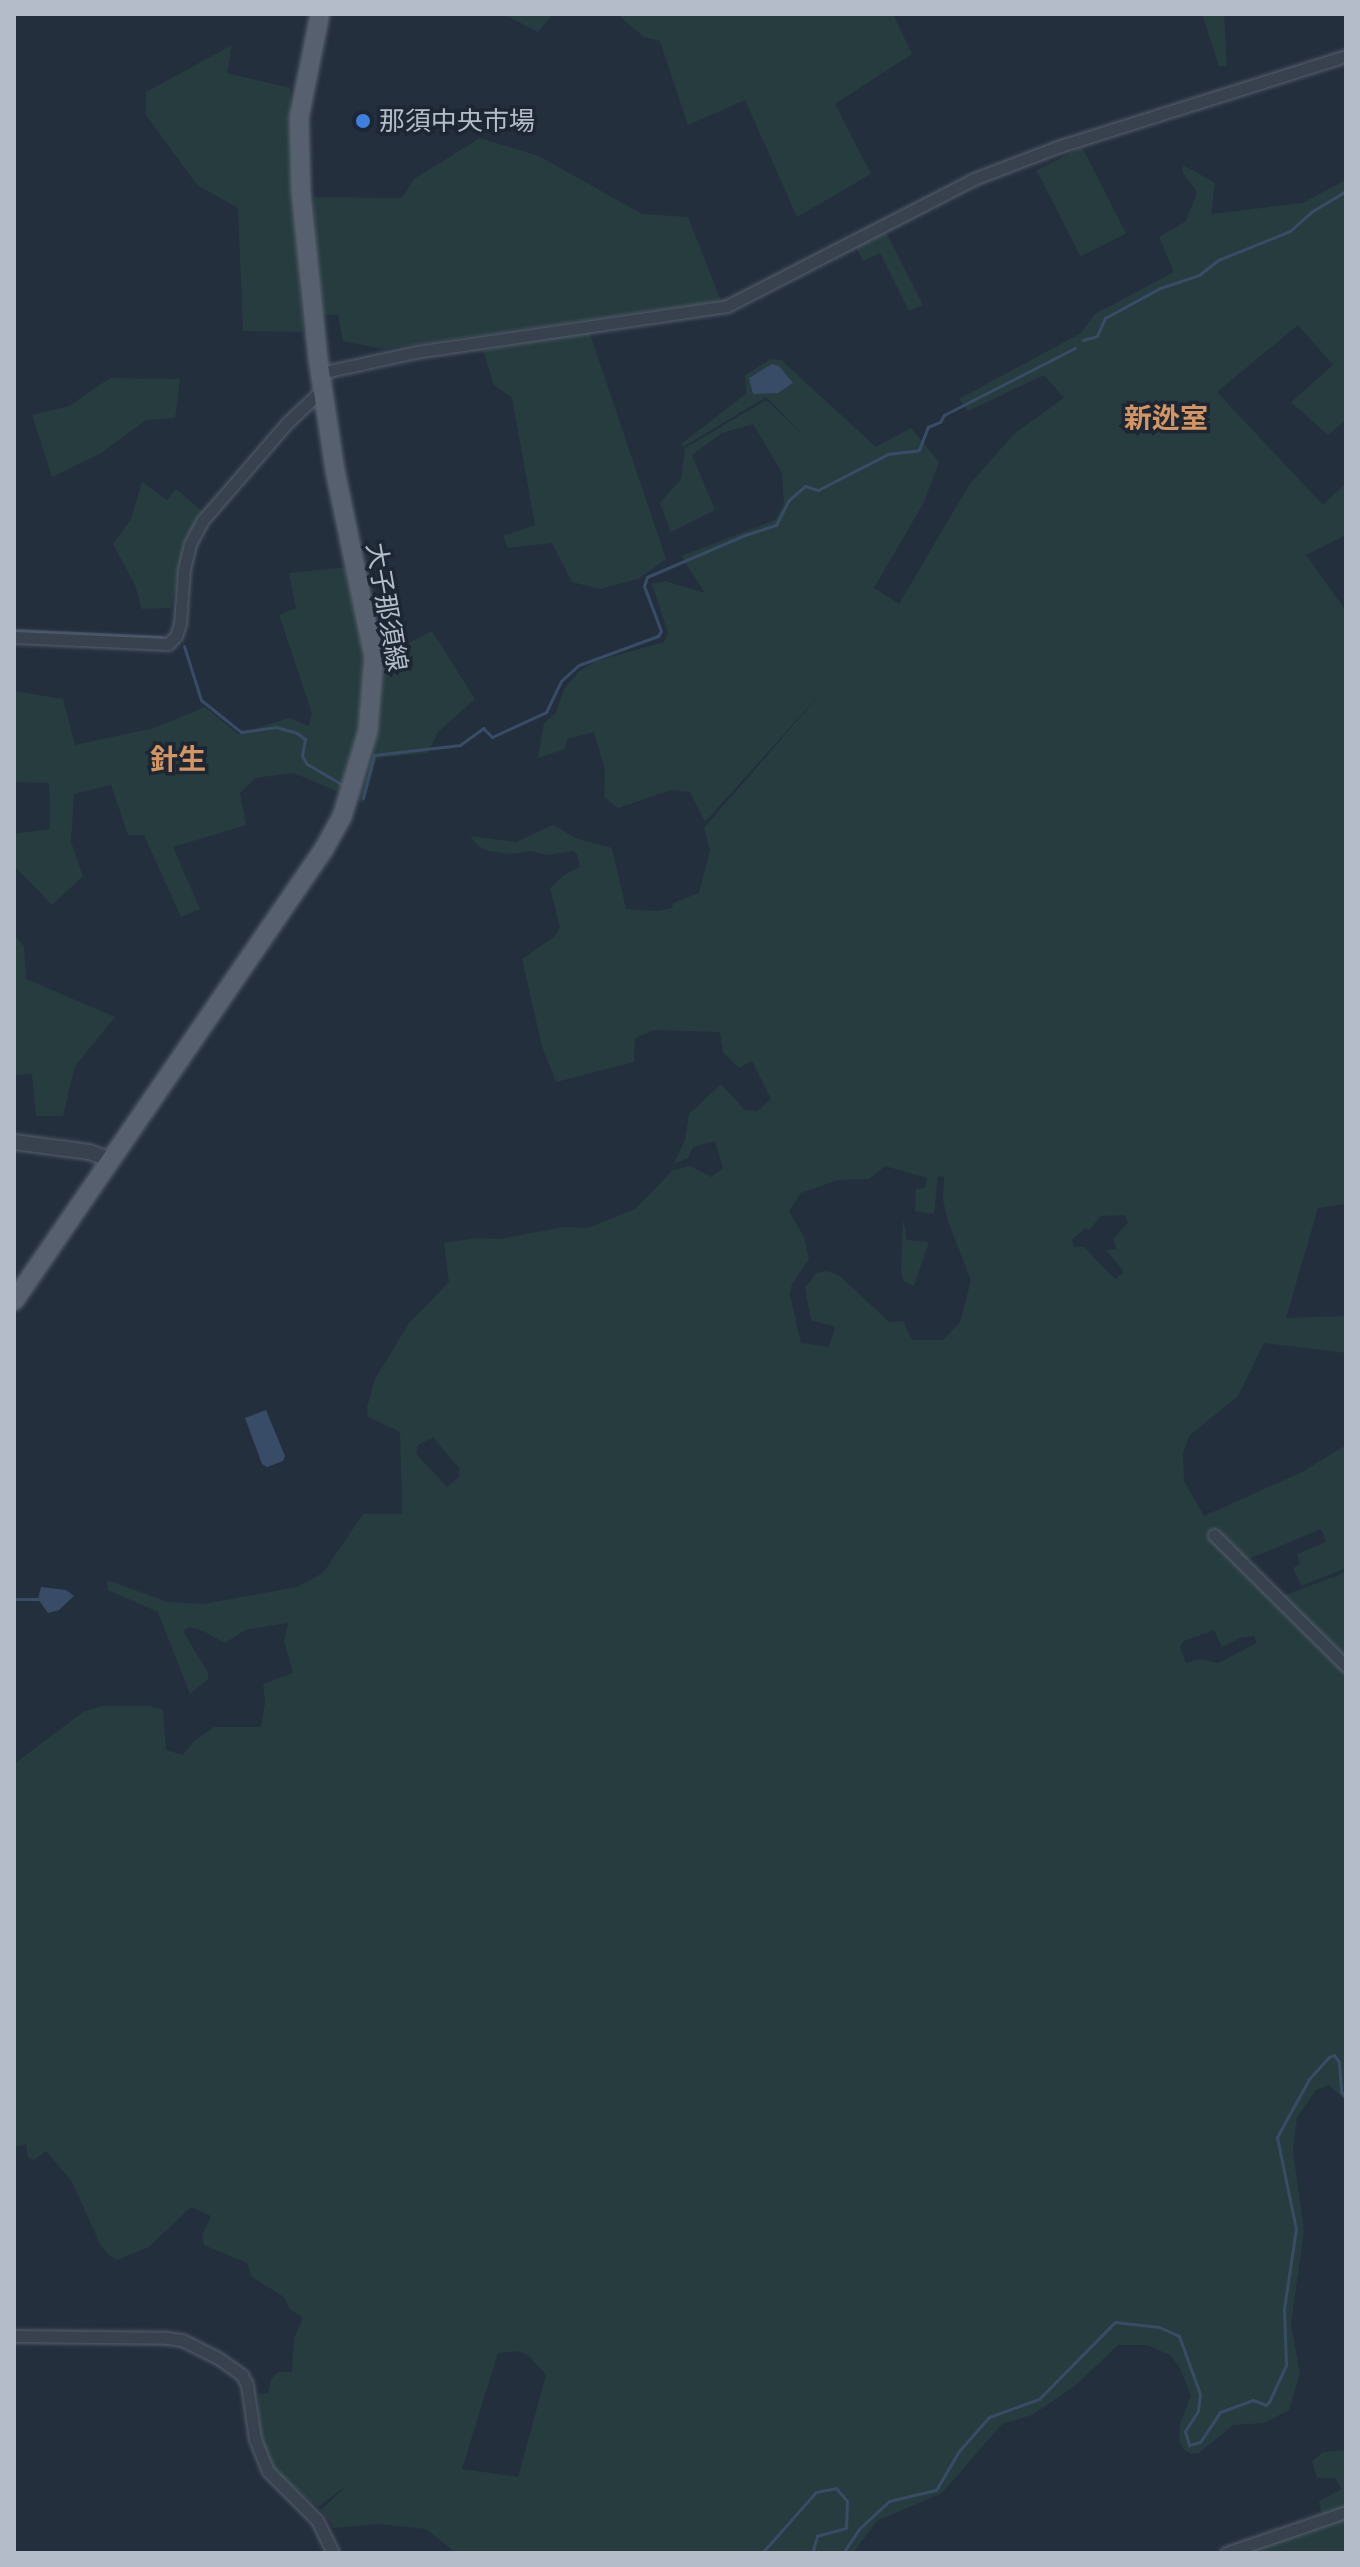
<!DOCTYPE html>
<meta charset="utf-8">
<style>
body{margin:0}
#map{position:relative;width:1360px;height:2567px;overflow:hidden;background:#242f3e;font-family:"Open Sans","Noto Sans JP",sans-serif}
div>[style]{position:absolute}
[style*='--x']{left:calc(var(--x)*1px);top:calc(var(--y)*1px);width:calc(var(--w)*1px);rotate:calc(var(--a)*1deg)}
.green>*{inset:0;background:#263c3f;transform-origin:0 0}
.water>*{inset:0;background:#394c67}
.stream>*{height:3px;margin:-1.5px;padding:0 1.5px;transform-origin:1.5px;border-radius:1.5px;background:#394c67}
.roads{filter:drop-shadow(0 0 2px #565f6c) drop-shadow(0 0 2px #565f6c)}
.minor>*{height:11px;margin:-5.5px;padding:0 5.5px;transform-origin:5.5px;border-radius:5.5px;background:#38414e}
.tertiary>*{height:14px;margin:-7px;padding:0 7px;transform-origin:7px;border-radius:7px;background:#38414e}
.primary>*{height:18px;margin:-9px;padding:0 9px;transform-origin:9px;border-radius:9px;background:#56606e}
.dots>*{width:22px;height:22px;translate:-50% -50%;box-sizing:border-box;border:4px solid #1d2633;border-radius:50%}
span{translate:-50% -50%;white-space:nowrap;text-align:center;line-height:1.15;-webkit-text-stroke:7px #1d2633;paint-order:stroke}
.poi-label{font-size:26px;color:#b4bcc9}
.left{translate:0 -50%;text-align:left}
.street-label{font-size:26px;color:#b4bcc9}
.neighbourhood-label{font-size:28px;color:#d59563;font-weight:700}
.frame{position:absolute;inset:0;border:16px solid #b4bcc9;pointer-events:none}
</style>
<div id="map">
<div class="green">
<div style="clip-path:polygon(503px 14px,553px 14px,538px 32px)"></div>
<div style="clip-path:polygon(617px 14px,893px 14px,912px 54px,835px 104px,871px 174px,797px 217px,745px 100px,688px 125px,660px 41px,644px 37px)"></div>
<div style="clip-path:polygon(1202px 14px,1224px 14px,1227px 66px,1219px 66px)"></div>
<div style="clip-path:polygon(232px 45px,227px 73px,290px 88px,303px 332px,243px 331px,238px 208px,197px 185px,146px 115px,146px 92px)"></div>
<div style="clip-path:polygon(480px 138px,539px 156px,642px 214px,688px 217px,721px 301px,383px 349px,343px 341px,338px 315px,319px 314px,314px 197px,402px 198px,414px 179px)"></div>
<div style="left:1082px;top:147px;width:97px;height:51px;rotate:63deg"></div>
<div style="clip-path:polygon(evenodd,1183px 165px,1215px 183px,1211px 214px,1302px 203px,1346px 180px,1346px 420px,1328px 435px,1291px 402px,1333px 365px,1298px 325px,1217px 392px,1323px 505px,1346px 483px,1346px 535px,1306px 555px,1346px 611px,1346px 1204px,1318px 1208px,1286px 1318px,1346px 1316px,1346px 1353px,1264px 1343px,1238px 1396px,1189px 1436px,1183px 1453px,1184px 1481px,1204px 1516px,1304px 1471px,1346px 1445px,1346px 1568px,1301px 1586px,1293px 1568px,1300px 1564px,1297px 1554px,1326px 1542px,1321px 1529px,1244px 1561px,1280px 1597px,1346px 1572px,1346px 2101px,1329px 2085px,1316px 2090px,1297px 2117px,1293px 2151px,1304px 2231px,1291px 2324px,1300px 2374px,1289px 2410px,1264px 2423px,1233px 2425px,1199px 2453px,1191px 2454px,1183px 2449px,1179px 2440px,1180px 2424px,1191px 2395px,1180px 2368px,1170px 2355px,1147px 2345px,1118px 2345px,1075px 2386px,1032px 2415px,1002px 2424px,942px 2493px,877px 2521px,853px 2553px,456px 2553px,426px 2529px,378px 2524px,334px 2528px,321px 2510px,347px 2485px,318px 2507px,279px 2475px,265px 2453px,259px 2425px,259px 2394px,268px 2393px,271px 2379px,278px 2372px,292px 2372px,294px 2338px,303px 2318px,290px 2309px,284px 2297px,252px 2277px,247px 2263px,204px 2245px,202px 2236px,211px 2216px,191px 2207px,149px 2247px,117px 2260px,110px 2256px,101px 2246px,72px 2182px,46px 2151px,34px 2160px,28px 2157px,26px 2144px,14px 2147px,14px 1764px,83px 1712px,102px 1706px,149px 1706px,163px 1710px,166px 1750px,183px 1755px,195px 1740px,214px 1727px,261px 1727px,265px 1703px,263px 1684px,293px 1673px,284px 1641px,288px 1623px,245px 1630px,225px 1643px,203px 1631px,189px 1627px,183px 1631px,208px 1673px,208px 1679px,190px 1694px,158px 1612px,108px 1590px,107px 1580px,168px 1602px,203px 1604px,297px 1587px,323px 1573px,363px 1514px,402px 1514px,400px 1432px,368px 1417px,367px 1407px,375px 1379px,409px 1323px,449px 1282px,444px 1243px,476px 1238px,500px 1239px,563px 1227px,588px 1228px,635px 1209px,673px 1170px,690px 1166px,711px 1177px,723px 1168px,715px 1141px,693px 1147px,688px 1158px,674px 1164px,685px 1140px,689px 1114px,721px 1084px,745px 1110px,757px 1111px,771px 1099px,752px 1061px,739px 1068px,723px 1052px,720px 1032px,654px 1030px,635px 1038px,634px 1062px,556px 1082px,542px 1047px,522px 959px,555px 936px,560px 927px,550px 888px,564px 875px,580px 867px,577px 854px,573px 851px,547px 855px,530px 851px,510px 854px,489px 851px,478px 846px,470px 836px,516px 842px,553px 825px,575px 838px,612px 848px,626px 909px,658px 911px,672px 908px,673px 903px,699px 893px,710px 850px,704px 828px,830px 683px,705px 822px,690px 792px,671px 790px,618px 808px,604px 797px,605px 770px,594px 732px,567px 739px,565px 749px,538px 758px,544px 723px,556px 713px,564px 689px,579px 671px,596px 661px,664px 642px,668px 633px,652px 584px,665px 581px,705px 593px,681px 556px,775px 520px,784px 504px,782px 473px,753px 424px,722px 433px,692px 455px,715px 510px,671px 532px,660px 503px,681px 479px,685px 448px,766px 400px,803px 434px,766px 397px,683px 447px,681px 444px,746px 394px,745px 375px,771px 359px,781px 360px,876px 447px,911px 428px,939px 462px,924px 502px,874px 588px,899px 604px,969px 485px,1014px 434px,1064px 398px,1044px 375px,968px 411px,959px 399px,1081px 333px,1095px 314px,1174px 272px,1159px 237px,1186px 221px,1197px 192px,1183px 173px,1183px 165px,885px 1166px,927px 1178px,925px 1188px,916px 1189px,915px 1211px,934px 1214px,938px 1176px,944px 1177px,943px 1200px,948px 1222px,971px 1280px,960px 1322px,943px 1340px,912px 1340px,903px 1321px,889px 1322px,840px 1276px,827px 1271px,816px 1273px,805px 1288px,811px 1320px,835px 1327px,829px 1347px,801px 1343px,790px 1295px,792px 1284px,809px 1259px,804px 1237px,789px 1211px,801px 1193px,838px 1180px,869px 1179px,885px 1166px,1183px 165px,1125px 1215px,1128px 1223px,1113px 1239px,1117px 1249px,1106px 1250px,1124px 1272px,1115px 1279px,1084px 1247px,1074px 1247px,1072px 1240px,1084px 1229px,1090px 1229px,1101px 1216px,1125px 1215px,1183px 165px,433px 1437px,459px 1468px,459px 1477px,447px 1487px,416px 1454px,418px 1445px,433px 1437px,1183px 165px,1214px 1630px,1222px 1647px,1240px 1638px,1254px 1636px,1257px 1643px,1218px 1663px,1200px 1659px,1186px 1663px,1180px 1647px,1184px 1641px,1214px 1630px,1183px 165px,518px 2351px,529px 2356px,546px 2375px,518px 2477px,462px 2469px,498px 2353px,518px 2351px)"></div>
<div style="clip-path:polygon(885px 230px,923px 305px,909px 311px,880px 253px,863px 261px,855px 245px)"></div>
<div style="clip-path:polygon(589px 331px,666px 559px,638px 579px,600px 589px,572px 582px,552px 543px,508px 548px,503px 536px,535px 525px,512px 398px,494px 385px,483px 350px)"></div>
<div style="clip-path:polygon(110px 378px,180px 379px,175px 418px,146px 420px,101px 453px,52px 477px,32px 415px,69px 406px)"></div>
<div style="clip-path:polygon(142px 482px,167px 500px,176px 489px,202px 511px,185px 541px,171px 608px,142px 609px,135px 585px,113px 544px,131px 519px)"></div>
<div style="clip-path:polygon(348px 567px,381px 657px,432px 631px,475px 699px,438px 732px,428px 753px,377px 758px,364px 803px,294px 773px,255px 778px,240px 793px,246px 825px,173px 847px,200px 909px,181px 917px,144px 835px,128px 835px,111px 785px,74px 794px,71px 842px,83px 876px,52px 905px,14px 866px,14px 834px,50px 829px,49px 783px,14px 782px,14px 691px,63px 699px,75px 745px,154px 728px,205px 707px,238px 734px,289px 718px,309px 726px,312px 713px,279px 615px,296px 608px,289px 573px)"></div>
<div style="clip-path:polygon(14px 935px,24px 946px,26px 979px,115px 1017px,75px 1066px,63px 1116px,36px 1116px,32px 1074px,14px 1075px)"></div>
<div style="clip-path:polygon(903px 1219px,907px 1240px,929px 1242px,914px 1286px,903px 1281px,901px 1269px)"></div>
<div style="clip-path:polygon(1346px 2450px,1346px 2553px,1213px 2553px,1322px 2517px,1319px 2501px,1342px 2489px,1335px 2478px,1317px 2478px,1312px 2461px,1323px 2452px)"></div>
</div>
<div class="water">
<div style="clip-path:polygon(772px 364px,779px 366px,793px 383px,778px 393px,753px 394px,749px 378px)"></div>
<div style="clip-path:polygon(266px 1410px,285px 1456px,283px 1461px,267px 1467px,262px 1464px,245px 1418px)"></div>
<div style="clip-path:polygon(41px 1587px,66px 1590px,74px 1596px,59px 1610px,48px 1613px,38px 1599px)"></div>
</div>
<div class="stream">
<div style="--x:1083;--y:340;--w:15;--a:-16"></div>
<div style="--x:1097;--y:336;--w:20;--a:-66"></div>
<div style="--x:1105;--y:318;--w:63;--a:-28.6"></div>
<div style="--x:1160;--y:288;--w:41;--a:-18.4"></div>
<div style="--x:1199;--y:275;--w:24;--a:-38"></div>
<div style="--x:1218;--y:260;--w:78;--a:-21.9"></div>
<div style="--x:1290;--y:231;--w:28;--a:-42"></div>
<div style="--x:1311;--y:212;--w:41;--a:-31"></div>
<div style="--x:14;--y:630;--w:148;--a:2.7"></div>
<div style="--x:184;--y:646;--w:57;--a:72.5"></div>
<div style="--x:201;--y:700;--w:51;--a:38.7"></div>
<div style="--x:241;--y:732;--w:35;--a:-8"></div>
<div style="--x:276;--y:727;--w:22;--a:16"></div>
<div style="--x:297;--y:733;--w:10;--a:37"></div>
<div style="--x:305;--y:739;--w:17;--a:100"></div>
<div style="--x:302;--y:756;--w:9;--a:58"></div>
<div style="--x:307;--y:764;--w:42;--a:30.3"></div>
<div style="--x:363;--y:798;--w:44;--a:-75.7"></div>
<div style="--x:374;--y:755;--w:87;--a:-6.6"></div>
<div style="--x:460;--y:745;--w:29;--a:-36"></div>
<div style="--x:483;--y:728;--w:13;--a:45"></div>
<div style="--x:492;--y:737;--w:60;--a:-24.8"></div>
<div style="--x:546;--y:712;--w:34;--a:-64"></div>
<div style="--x:561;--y:681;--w:24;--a:-42"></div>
<div style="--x:579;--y:665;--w:84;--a:-20.2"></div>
<div style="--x:658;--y:636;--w:6;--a:-59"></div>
<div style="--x:661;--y:631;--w:48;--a:-110.7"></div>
<div style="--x:644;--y:586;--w:9;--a:-72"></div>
<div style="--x:647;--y:577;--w:103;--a:-23.3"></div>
<div style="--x:742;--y:536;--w:36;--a:-18"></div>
<div style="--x:776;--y:525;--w:28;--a:-63"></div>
<div style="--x:789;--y:500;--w:21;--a:-41"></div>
<div style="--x:805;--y:486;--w:14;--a:17"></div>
<div style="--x:818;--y:490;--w:79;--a:-27.2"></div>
<div style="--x:888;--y:454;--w:31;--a:-7"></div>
<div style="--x:919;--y:450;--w:25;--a:-69"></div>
<div style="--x:928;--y:427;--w:13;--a:-23"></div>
<div style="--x:940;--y:422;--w:8;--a:-60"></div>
<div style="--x:944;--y:415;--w:147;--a:-27.1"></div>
<div style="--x:14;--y:1599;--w:24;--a:0"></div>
<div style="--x:762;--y:2553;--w:81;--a:-48.5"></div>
<div style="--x:816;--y:2492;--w:20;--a:-11"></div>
<div style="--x:836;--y:2488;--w:17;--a:50"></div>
<div style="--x:847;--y:2501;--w:27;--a:92"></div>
<div style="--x:846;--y:2528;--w:30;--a:165"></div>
<div style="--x:817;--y:2536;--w:18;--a:106"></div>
<div style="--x:843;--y:2553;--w:29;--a:-56"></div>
<div style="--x:859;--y:2529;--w:41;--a:-43"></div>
<div style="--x:889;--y:2501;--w:48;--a:-13.2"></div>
<div style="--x:936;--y:2490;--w:45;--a:-59.5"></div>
<div style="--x:959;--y:2451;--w:45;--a:-48.6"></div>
<div style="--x:989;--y:2417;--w:53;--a:-19.8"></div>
<div style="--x:1039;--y:2399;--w:108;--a:-45.4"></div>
<div style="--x:1115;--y:2322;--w:44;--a:6.5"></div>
<div style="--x:1159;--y:2327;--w:22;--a:24"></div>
<div style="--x:1179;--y:2336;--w:62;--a:70.1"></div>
<div style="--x:1200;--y:2394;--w:17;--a:97"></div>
<div style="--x:1198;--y:2411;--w:24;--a:123"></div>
<div style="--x:1185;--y:2431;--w:15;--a:74"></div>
<div style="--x:1189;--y:2445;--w:11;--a:-15"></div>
<div style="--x:1200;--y:2442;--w:36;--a:-56"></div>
<div style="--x:1220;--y:2412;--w:35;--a:-20"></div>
<div style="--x:1253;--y:2400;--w:14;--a:21"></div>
<div style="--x:1266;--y:2405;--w:4;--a:-45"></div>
<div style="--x:1269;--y:2402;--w:41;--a:-65.3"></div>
<div style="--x:1286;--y:2365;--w:56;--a:-92"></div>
<div style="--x:1284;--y:2309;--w:81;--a:-81.5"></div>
<div style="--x:1296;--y:2229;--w:94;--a:-101.7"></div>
<div style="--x:1277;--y:2137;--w:66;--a:-61.1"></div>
<div style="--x:1309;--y:2079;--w:30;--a:-48"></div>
<div style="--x:1329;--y:2057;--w:5;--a:-22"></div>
<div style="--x:1334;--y:2055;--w:9;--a:54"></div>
<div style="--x:1339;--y:2062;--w:29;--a:86"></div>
<div style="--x:1341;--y:2091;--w:9;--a:54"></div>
</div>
<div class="roads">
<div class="minor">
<div style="--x:320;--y:373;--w:98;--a:-12.3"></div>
<div style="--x:416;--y:352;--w:314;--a:-8.4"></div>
<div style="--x:727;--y:306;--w:278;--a:-27.2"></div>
<div style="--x:974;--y:179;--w:92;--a:-21"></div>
<div style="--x:1060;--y:146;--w:300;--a:-17.5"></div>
<div style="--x:14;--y:637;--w:154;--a:2.6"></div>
<div style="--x:168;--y:644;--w:11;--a:-45"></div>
<div style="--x:176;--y:636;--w:13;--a:-72"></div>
<div style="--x:180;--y:624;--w:54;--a:-85.8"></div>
<div style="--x:184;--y:570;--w:27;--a:-77"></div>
<div style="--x:190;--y:544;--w:27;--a:-62"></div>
<div style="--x:203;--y:520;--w:130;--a:-49.1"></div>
<div style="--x:288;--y:422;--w:48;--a:-43.3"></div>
<div style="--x:1214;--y:1535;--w:186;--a:44.8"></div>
<div style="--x:14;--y:2336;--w:153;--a:0.7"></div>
<div style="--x:167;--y:2338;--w:15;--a:8"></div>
<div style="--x:182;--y:2340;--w:40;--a:26.6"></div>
<div style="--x:218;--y:2358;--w:29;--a:35"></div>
<div style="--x:242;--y:2375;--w:11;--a:63"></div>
<div style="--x:247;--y:2385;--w:55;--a:81.6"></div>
<div style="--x:255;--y:2439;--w:35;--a:68"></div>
<div style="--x:268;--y:2471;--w:69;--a:45"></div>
<div style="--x:317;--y:2520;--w:37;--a:64"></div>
<div style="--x:1226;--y:2553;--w:127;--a:-18.9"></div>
</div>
<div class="tertiary">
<div style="--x:14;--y:1142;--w:76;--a:7.6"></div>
<div style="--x:89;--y:1152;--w:23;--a:20"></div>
</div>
<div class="primary">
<div style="--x:14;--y:1301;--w:548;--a:-55.56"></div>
<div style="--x:324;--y:849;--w:37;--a:-61"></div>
<div style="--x:342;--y:817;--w:90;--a:-73.2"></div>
<div style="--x:368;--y:731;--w:74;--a:-85.4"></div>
<div style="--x:374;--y:657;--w:191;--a:-101.8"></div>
<div style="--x:335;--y:470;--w:112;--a:-98.7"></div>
<div style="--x:318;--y:359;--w:168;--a:-95.8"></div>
<div style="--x:301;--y:192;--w:74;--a:-91.5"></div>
<div style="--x:299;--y:118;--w:106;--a:-78.6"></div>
</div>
</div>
<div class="dots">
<div style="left:363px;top:121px;background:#3f7fe0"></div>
</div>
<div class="poi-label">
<span class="left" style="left:379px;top:121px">那須中央市場</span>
</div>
<div class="street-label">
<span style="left:387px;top:607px;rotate:80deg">大子那須線</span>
</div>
<div class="neighbourhood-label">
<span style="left:1166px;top:417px">新迯室</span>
<span style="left:178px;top:758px">針生</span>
</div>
<div class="frame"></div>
</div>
